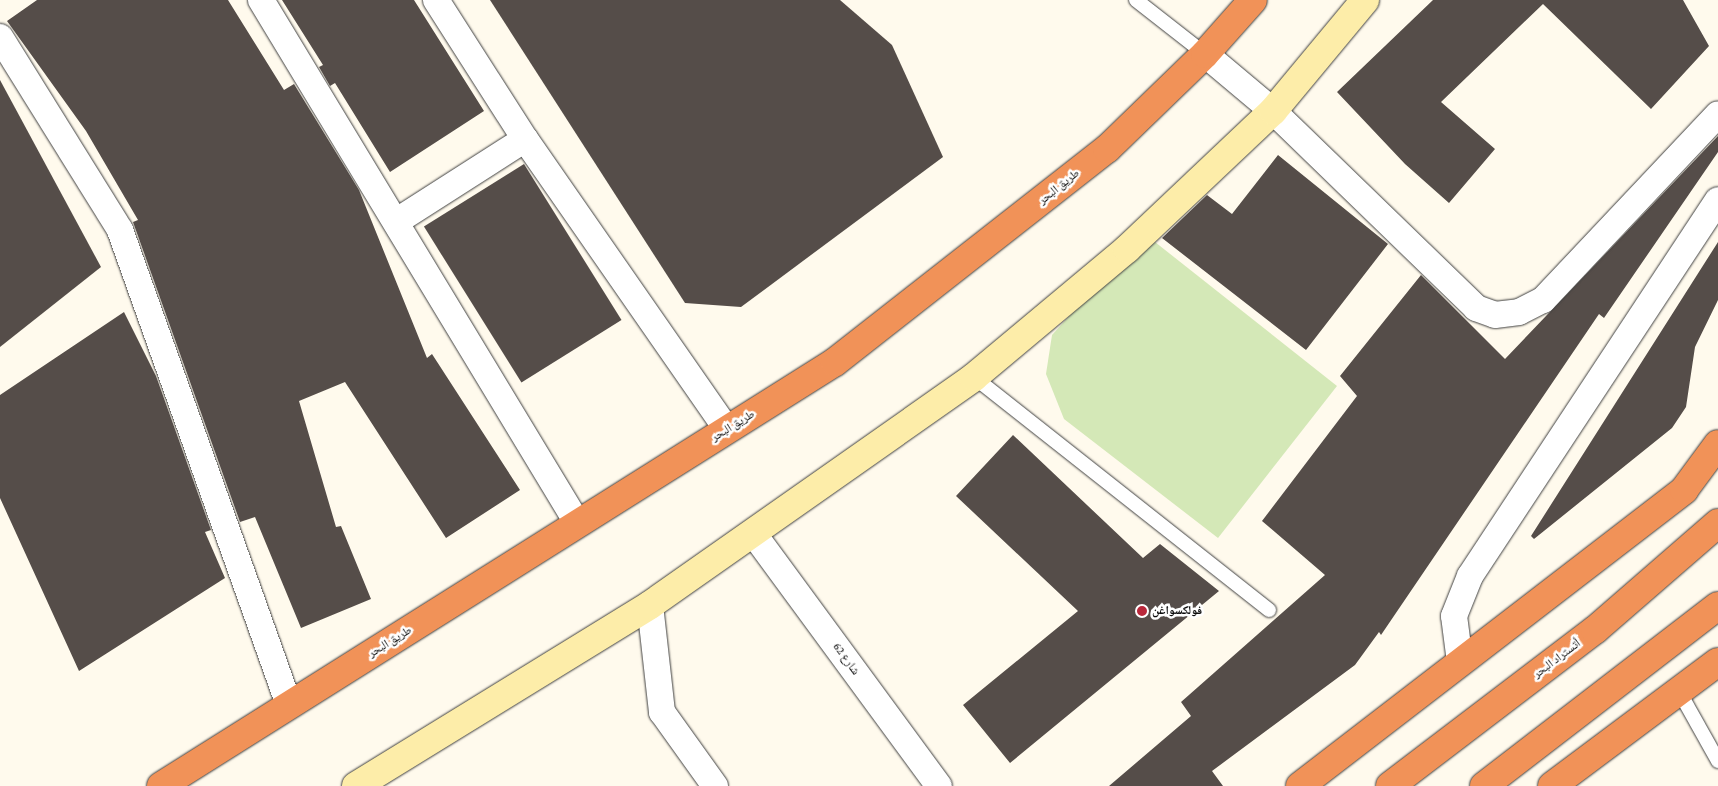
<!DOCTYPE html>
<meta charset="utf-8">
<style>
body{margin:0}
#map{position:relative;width:1718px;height:786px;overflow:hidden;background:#fffaed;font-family:"Crimson Pro","Noto Naskh Arabic",serif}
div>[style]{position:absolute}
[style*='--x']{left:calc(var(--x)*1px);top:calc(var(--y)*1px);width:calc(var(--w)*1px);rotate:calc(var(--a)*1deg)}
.green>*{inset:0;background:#d4e8b7}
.building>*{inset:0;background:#554d49;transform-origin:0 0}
.roads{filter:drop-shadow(0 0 1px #404040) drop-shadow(0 0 1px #404040)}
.lane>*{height:14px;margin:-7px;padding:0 7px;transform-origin:7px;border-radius:7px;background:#fff}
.street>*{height:26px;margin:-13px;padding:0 13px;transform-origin:13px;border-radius:13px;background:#fff}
.secondary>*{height:28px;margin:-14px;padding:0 14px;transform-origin:14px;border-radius:14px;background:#fdeda9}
.highway>*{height:28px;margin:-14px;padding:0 14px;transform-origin:14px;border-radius:14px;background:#f19258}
.dots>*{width:14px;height:14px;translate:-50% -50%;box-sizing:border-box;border:2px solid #fff;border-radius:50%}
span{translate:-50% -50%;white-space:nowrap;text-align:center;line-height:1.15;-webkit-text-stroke:5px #fff;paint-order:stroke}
.street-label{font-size:12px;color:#0d0d0d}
.poi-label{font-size:12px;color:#0d0d0d;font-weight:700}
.left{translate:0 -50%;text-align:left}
</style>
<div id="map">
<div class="green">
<div style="clip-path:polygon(1155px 242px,1337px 386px,1218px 538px,1064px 419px,1046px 374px,1052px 335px,1109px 272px)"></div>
</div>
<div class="building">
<div style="clip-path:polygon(37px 0,228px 0,284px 90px,294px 84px,359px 190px,427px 358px,432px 354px,520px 490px,446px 538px,345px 382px,299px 401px,336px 527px,341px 526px,371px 599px,301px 628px,255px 517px,240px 522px,133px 222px,138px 220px,86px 131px,7px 21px)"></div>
<div style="clip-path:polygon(282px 0,414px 0,484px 111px,390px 172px,335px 83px,330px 86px,319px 67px,323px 65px)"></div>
<div style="clip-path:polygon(490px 0,840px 0,892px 45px,943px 157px,741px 307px,685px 303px)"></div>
<div style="clip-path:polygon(1433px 0,1683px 0,1709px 46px,1651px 109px,1543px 4px,1441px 102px,1495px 149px,1449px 203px,1405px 164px,1337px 92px)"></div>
<div style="clip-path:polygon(0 80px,101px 267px,0 347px)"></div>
<div style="clip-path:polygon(1718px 136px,1718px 152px,1604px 318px,1599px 314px,1381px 635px,1379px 632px,1355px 665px,1212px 771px,1223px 786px,1109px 786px,1191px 716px,1181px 702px,1325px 575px,1262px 521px,1357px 396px,1340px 376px,1421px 275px,1505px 359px)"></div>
<div style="clip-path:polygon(1278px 155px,1388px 244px,1306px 350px,1162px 238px,1207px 195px,1232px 214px)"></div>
<div style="left:524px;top:164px;width:184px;height:118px;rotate:58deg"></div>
<div style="clip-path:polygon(1718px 242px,1718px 300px,1695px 347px,1686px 407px,1672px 428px,1534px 539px,1531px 536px)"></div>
<div style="clip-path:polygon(124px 312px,156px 376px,211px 530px,205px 532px,225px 578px,79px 671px,0 498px,0 395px)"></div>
<div style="clip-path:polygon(1013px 435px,1143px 558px,1160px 544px,1219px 591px,1010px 763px,963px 705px,1078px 611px,956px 496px)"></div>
</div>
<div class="roads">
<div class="lane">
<div style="--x:1136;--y:0;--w:88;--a:38"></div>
<div style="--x:974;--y:377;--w:376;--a:38.3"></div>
<div style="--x:1680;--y:693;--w:78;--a:60.8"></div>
</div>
<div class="street">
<div style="--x:261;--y:0;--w:612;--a:58.83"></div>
<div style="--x:436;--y:0;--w:165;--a:57.4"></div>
<div style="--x:525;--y:139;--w:354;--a:55.2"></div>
<div style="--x:0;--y:37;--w:227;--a:58.1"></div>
<div style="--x:120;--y:230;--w:504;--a:70.41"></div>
<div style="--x:1205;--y:54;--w:89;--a:40"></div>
<div style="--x:1273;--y:111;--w:283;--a:44.1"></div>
<div style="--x:1476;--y:308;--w:20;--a:20"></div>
<div style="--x:1495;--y:315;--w:24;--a:-7"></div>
<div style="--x:1519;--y:312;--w:27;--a:-27"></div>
<div style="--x:1543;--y:300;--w:255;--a:-46.7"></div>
<div style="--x:397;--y:221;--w:152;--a:-32.6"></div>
<div style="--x:753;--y:533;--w:314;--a:53.7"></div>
<div style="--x:650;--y:605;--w:108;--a:83.6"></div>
<div style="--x:662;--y:712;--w:91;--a:54.4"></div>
<div style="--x:1460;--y:662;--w:46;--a:-97.4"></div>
<div style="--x:1454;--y:616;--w:43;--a:-68.2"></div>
<div style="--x:1470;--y:576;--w:450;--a:-56.6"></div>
</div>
<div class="secondary">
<div style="--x:356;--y:786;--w:345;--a:-31.6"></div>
<div style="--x:650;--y:605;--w:396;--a:-35.1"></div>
<div style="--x:974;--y:377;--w:199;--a:-39.9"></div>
<div style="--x:1127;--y:249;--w:201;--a:-43.4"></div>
<div style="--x:1273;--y:111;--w:144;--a:-50.3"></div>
</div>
<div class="highway">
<div style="--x:161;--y:786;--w:796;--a:-32.17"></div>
<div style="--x:835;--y:362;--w:345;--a:-38.1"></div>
<div style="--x:1107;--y:149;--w:136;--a:-44.1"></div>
<div style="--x:1205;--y:54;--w:72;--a:-48.4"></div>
<div style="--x:1300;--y:786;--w:485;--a:-37.6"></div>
<div style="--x:1684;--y:490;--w:57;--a:-53.5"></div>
<div style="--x:1390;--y:786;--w:258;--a:-37.3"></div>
<div style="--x:1595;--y:630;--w:163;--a:-41"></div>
<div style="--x:1484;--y:786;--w:295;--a:-37.6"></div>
<div style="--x:1552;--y:786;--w:207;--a:-36.8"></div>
</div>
</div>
<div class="dots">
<div style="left:1142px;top:611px;background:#b9283b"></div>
</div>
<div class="street-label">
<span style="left:1059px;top:187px;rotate:-39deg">طريق البحر</span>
<span style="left:733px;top:426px;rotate:-32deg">طريق البحر</span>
<span style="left:390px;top:642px;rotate:-32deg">طريق البحر</span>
<span style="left:846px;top:659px;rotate:54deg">شارع 62</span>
<span style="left:1557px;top:659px;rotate:-37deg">أتستراد البحر</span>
</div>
<div class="poi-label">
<span class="left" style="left:1152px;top:611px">فولكسواغن</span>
</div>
</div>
